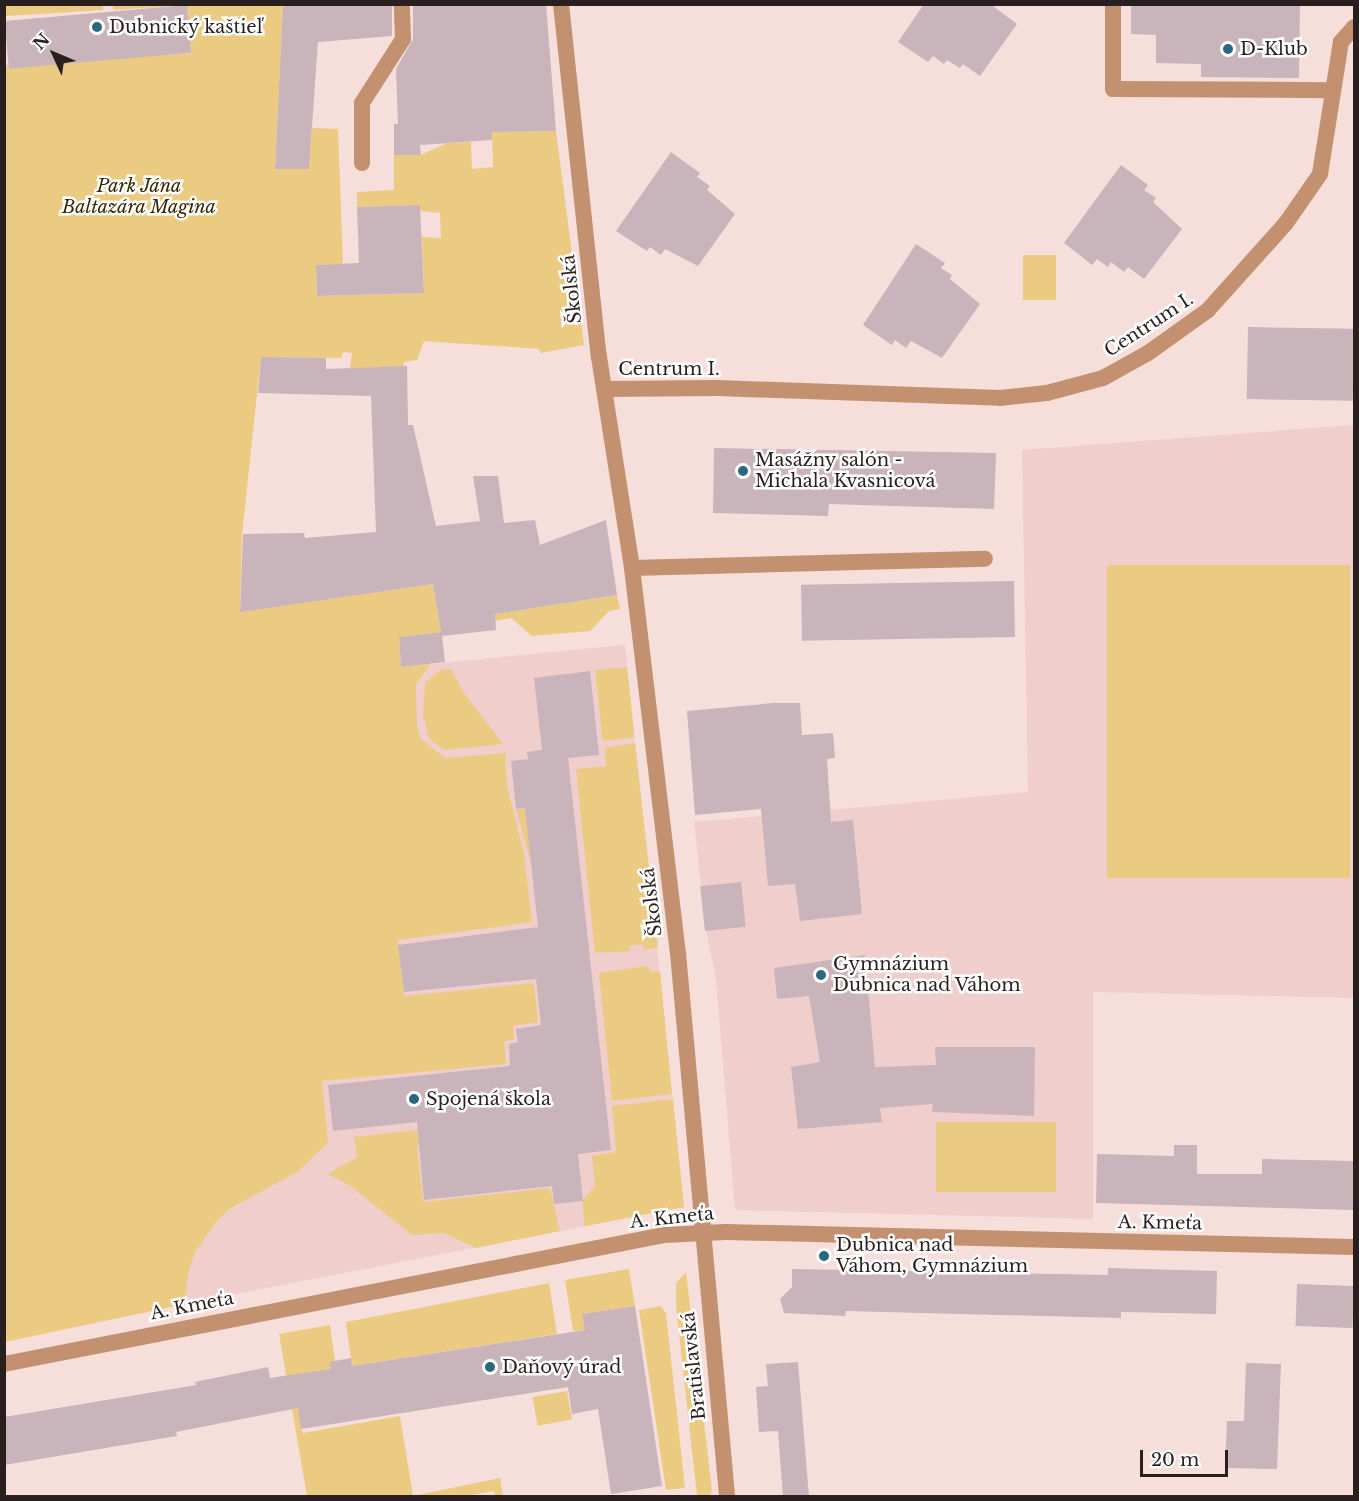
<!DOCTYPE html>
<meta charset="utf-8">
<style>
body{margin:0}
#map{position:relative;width:1359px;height:1501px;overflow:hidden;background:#f6dedb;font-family:"Libre Baskerville",serif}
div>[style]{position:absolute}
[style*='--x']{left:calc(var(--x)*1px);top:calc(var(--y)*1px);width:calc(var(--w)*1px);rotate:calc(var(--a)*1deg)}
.built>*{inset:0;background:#efcecb}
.green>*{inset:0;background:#ebcb82;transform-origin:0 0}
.building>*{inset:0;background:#c9b4bc;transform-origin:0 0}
.minor>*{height:16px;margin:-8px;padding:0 8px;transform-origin:8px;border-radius:8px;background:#c3916f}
.dots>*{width:16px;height:16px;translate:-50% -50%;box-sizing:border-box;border:3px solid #fff;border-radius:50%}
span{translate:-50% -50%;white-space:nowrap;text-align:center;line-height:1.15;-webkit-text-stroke:5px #fff;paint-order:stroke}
.poi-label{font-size:18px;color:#281f1e}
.left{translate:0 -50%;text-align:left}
.park-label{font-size:18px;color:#362802;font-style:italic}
.street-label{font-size:18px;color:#281f1e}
.frame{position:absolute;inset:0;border:6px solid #281f1e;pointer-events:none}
.north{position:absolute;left:24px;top:24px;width:60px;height:60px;-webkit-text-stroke:4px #fff;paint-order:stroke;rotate:314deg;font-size:16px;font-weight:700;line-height:24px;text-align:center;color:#281f1e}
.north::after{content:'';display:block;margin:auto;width:21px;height:27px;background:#281f1e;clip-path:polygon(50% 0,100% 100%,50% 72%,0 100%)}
.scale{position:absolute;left:1140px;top:1450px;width:88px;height:27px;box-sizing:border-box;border:3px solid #281f1e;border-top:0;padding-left:8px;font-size:18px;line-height:21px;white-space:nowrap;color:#281f1e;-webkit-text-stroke:4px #fff;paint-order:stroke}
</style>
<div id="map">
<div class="built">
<div style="clip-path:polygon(1354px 425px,1354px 998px,1093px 992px,1093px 1219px,735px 1210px,716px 978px,706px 931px,694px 822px,1028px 792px,1022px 450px)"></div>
<div style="clip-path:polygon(625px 645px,684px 1207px,185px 1304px,233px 683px)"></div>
</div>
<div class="green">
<div style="clip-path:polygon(5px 5px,103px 5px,103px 10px,5px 16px)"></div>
<div style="clip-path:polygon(113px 5px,283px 5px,275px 169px,309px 169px,312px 128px,338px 129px,343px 264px,316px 265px,317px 296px,424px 293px,422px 237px,441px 238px,440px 213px,420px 211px,420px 205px,357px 207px,357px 192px,394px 190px,394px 155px,421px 155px,447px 143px,471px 142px,472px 169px,493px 167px,492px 132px,556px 131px,584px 345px,541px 353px,539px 349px,424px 341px,417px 360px,404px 362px,403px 367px,350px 368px,352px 353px,343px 352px,341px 358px,261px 357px,242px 535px,240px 611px,433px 584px,441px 632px,399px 637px,401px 667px,430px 664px,416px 684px,417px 727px,421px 739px,445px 758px,505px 753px,507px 786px,524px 854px,532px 922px,398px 940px,404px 996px,534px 983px,538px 1022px,513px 1026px,514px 1040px,504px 1041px,506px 1064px,322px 1081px,328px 1143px,297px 1172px,231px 1208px,218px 1219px,195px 1252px,188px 1273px,185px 1304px,5px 1342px,5px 65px,191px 53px,187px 5px,113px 10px)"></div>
<div style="left:1023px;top:255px;width:33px;height:45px"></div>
<div style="left:1107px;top:565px;width:243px;height:313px"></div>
<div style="clip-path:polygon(617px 595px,620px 609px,609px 611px,590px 631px,532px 636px,511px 618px,495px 621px,495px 614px)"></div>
<div style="left:627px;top:667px;width:71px;height:32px;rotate:84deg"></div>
<div style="clip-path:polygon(451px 669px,464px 693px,503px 744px,444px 750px,429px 738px,423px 716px,425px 682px,441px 670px)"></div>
<div style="clip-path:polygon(635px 743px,658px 947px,644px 950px,642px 944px,629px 946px,630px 951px,595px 953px,576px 769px,606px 766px,605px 748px)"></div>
<div style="clip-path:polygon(525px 808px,532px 867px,516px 809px)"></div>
<div style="clip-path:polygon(646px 966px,652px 972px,660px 971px,672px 1094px,612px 1101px,599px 973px)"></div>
<div style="clip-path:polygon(673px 1099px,684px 1207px,585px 1226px,582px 1201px,595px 1186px,592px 1156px,616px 1152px,612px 1106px)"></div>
<div style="clip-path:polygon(552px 1115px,553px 1130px,417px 1146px,423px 1202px,550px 1188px,560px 1231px,476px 1248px,444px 1233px,412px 1235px,349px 1185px,328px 1174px,357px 1157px,354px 1137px)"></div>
<div style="left:936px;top:1122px;width:120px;height:70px"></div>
<div style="clip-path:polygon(629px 1269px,635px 1306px,583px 1314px,585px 1330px,573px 1331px,565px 1280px)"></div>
<div style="clip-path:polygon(686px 1272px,712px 1490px,710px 1496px,697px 1496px,676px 1306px,676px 1283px)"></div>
<div style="clip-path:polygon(549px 1283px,557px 1334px,352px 1366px,346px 1322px)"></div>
<div style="clip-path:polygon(661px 1306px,666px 1313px,685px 1488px,666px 1490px,639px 1310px)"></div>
<div style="clip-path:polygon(330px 1325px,335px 1361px,330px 1362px,331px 1369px,301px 1428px,303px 1433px,400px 1416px,413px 1496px,500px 1478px,503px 1496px,495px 1496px,494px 1491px,466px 1496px,307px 1496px,279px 1334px)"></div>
<div style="left:567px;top:1391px;width:29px;height:35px;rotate:80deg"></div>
</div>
<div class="building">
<div style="clip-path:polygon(283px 4px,392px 4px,392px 36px,318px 42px,309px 169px,275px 169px)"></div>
<div style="clip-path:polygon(413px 4px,546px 4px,556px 131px,492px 132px,492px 140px,420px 145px,421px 155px,394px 155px,394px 124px,398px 124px,396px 69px,413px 39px)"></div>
<div style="clip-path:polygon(924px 4px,990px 4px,1017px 24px,980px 76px,963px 64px,960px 68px,947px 60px,944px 64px,933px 56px,928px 62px,898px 42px)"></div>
<div style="clip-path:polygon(1131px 4px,1300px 4px,1299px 78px,1201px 77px,1201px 64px,1156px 63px,1156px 35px,1131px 34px)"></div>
<div style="left:187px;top:5px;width:48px;height:183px;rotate:85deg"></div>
<div style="clip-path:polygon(671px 152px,700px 173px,697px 177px,710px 186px,707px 190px,735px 214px,698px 266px,665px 249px,661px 255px,650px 247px,647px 251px,616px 231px)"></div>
<div style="clip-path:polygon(1121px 165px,1148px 185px,1144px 190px,1156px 198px,1153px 202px,1182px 229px,1144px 279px,1128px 267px,1124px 272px,1111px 262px,1108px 267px,1097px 259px,1092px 265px,1064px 243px)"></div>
<div style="clip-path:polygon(420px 205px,424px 293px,317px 296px,316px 265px,359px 263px,357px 207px)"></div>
<div style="clip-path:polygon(916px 244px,945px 263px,941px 268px,952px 275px,950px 279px,980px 304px,942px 358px,911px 341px,906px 348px,895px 340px,892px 345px,863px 325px)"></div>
<div style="left:1248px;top:327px;width:106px;height:72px;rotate:1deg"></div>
<div style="clip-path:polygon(261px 357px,326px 358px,326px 369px,407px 366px,408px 425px,413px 425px,436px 526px,480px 521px,473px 476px,498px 476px,504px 523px,535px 520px,540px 545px,606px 520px,617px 595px,495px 614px,496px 630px,442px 636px,445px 662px,401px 667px,399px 637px,441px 632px,433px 584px,240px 612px,243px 534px,304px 533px,305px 538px,376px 532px,371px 396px,258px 393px)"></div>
<div style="clip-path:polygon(714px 448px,996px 453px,994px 509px,829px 504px,828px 516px,713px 513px)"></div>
<div style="left:1014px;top:581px;width:56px;height:213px;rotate:89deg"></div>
<div style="clip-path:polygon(590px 671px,599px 755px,568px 758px,611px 1150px,578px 1154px,583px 1201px,554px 1204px,552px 1186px,424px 1200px,417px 1122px,333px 1131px,328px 1085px,510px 1066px,509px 1044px,518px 1042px,516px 1029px,541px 1025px,536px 979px,404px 992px,398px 945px,538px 927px,525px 808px,516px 809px,511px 761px,528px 759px,527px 752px,542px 750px,534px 678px)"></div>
<div style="clip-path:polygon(774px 703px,800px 703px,802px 735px,833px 733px,835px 758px,827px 759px,831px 822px,853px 820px,862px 914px,800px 921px,795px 884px,768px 886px,761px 809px,695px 815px,687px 711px)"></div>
<div style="left:741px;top:882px;width:45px;height:41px;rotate:84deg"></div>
<div style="clip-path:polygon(865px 955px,875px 1067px,936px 1065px,935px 1047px,1035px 1047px,1034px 1116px,932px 1112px,933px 1104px,880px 1108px,882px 1122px,798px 1129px,791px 1067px,820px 1062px,809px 996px,777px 999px,774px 968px)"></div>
<div style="clip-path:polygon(1174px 1145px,1197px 1145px,1197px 1174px,1262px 1174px,1262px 1159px,1354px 1161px,1354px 1210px,1096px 1203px,1097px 1154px,1174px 1156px)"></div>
<div style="clip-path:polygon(1108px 1268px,1217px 1271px,1216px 1314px,1121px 1312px,1121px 1318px,846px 1311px,845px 1316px,784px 1313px,780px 1299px,792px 1287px,792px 1269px,1108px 1275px)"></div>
<div style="left:1297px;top:1284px;width:57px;height:42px;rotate:2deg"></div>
<div style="clip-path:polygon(635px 1306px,662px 1486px,611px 1494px,598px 1409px,572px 1414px,568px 1387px,301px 1429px,298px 1408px,176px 1432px,177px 1436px,4px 1465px,4px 1417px,196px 1385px,195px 1382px,268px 1367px,270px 1378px,331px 1369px,329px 1362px,351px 1358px,352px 1366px,585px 1330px,582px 1314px)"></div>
<div style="clip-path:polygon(798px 1362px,809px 1497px,783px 1497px,778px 1431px,759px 1432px,756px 1387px,768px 1386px,766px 1364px)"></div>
<div style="clip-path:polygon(1246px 1363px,1281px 1364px,1277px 1469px,1225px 1468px,1227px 1421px,1244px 1421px)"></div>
</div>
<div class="minor">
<div style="--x:561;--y:4;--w:355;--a:83.9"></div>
<div style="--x:599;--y:357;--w:214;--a:81.1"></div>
<div style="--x:632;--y:568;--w:353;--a:-1.5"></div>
<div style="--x:1113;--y:4;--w:85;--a:90"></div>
<div style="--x:1113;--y:89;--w:220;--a:0.3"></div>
<div style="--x:362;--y:163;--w:60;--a:-90"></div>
<div style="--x:362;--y:103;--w:76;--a:-57.4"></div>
<div style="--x:403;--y:39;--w:35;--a:-92"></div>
<div style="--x:604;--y:389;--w:113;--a:-0.5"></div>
<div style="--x:717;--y:388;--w:283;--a:2"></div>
<div style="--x:1000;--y:398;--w:47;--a:-6.1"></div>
<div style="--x:1047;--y:393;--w:58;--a:-15"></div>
<div style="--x:1103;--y:378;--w:51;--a:-29.1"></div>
<div style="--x:1148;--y:353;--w:74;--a:-35.6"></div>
<div style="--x:1208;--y:310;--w:117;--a:-48.1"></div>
<div style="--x:1286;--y:223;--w:60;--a:-55.2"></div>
<div style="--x:1320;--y:174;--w:134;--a:-81"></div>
<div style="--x:1341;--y:42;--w:20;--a:-49"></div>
<div style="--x:632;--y:568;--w:388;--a:83.2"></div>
<div style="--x:678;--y:953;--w:545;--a:84.84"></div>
<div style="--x:4;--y:1364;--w:672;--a:-11.06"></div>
<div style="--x:664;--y:1235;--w:62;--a:-2.8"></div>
<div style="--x:726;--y:1232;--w:628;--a:1.37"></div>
</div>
<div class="dots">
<div style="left:97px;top:27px;background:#2b687f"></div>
<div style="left:1228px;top:49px;background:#2b687f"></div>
<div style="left:743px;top:471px;background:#2b687f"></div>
<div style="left:821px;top:975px;background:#2b687f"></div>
<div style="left:414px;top:1099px;background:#2b687f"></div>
<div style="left:824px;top:1256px;background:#2b687f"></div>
<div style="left:490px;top:1367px;background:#2b687f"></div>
</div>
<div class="poi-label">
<span class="left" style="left:109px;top:27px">Dubnický kaštieľ</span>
<span class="left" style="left:1240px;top:49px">D-Klub</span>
<span class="left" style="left:755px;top:471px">Masážny salón -<br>Michala Kvasnicová</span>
<span class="left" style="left:833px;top:975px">Gymnázium<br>Dubnica nad Váhom</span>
<span class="left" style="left:426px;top:1099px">Spojená škola</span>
<span class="left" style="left:836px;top:1256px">Dubnica nad<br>Váhom, Gymnázium</span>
<span class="left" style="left:502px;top:1367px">Daňový úrad</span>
</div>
<div class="park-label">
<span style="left:139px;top:197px">Park Jána<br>Baltazára Magina</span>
</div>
<div class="street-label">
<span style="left:572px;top:289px;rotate:-96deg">Školská</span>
<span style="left:1149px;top:325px;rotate:-33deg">Centrum I.</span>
<span style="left:669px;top:369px">Centrum I.</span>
<span style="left:652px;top:902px;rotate:-97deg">Školská</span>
<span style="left:672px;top:1218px;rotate:-6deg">A. Kmeťa</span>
<span style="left:1160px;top:1223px;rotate:1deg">A. Kmeťa</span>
<span style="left:192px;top:1306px;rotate:-11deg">A. Kmeťa</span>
<span style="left:694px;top:1366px;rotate:-96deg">Bratislavská</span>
</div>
<div class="frame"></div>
<div class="north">N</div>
<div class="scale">20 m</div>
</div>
